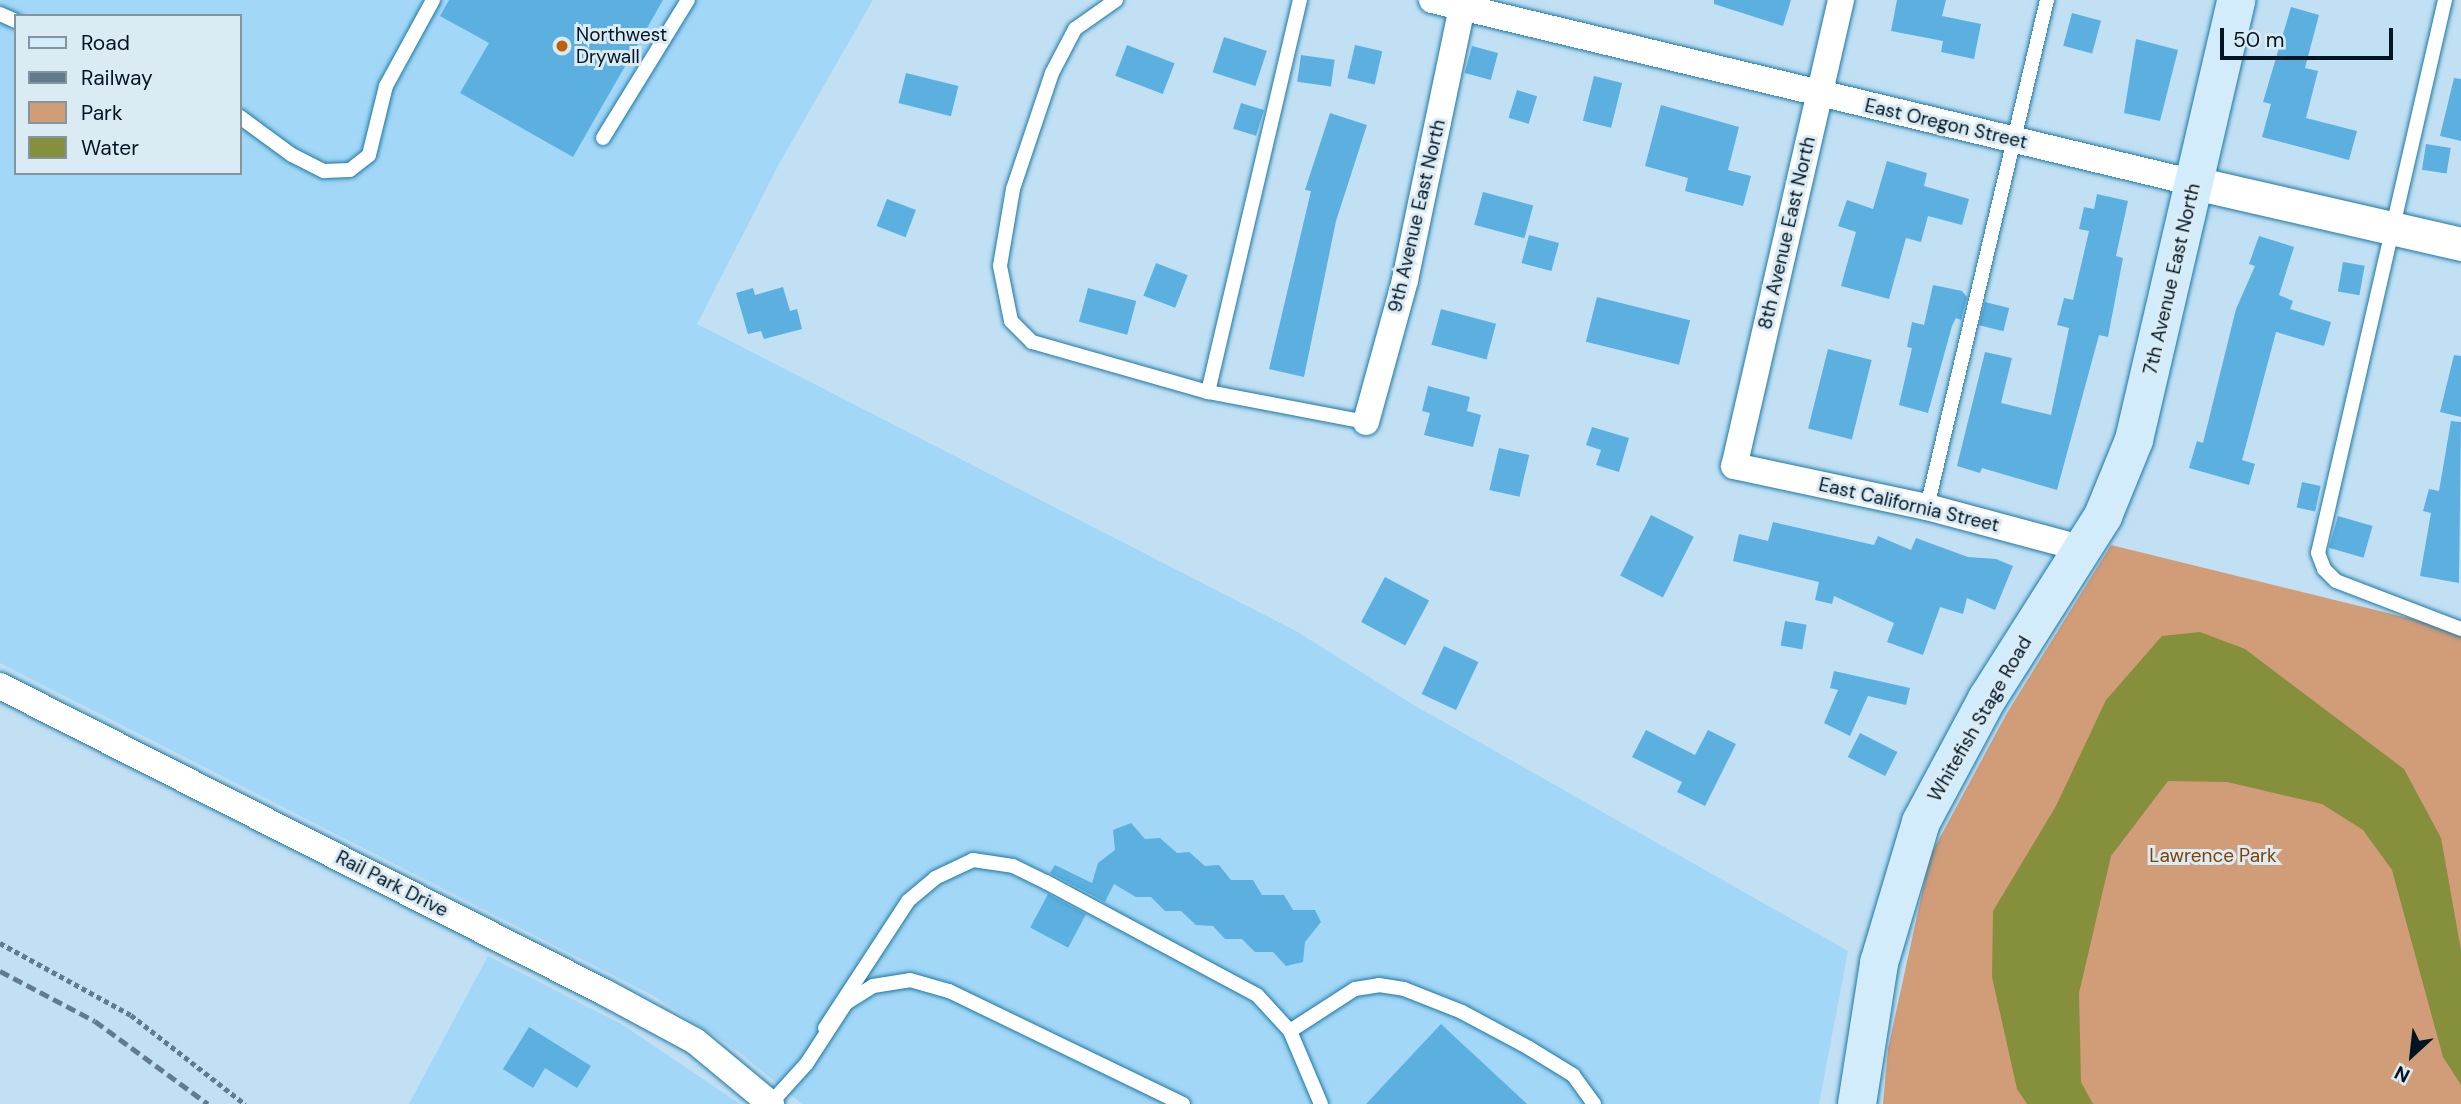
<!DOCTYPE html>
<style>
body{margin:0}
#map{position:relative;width:2461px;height:1104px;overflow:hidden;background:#c1e0f4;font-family:"DM Sans",sans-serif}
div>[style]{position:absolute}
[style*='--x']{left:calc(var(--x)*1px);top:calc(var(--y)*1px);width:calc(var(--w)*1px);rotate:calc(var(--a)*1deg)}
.built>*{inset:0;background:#a2d7f7}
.green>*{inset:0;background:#d19c78}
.water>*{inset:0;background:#858f3c}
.building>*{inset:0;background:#5cb0e0;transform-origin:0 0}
.path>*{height:4.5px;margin-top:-2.25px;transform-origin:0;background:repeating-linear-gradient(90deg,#617b8c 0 5px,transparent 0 8.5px)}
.roads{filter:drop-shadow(0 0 2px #1c79a6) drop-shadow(0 0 2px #1c79a6)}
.service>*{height:14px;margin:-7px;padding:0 7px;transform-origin:7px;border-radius:7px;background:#fff}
.minor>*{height:26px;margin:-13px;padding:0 13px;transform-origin:13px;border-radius:13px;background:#fff}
.tertiary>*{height:33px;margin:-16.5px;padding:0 16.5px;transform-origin:16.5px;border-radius:16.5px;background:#fff}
.secondary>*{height:38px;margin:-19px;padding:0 19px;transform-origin:19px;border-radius:19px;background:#d3ecfb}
.rail>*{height:5px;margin-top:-2.5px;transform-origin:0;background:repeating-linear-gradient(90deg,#617b8c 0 10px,transparent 0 15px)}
.dots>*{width:19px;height:19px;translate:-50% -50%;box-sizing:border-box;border:4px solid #dbebf4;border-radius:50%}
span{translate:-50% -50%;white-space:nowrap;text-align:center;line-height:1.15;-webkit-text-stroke:6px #dbebf4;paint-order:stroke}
.poi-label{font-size:19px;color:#001523}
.left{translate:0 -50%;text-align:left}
.street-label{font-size:19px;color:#001523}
.park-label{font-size:19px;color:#824100}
.legend{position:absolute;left:14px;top:14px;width:228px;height:161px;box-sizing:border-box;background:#dbebf4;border:2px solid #8395a0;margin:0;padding:9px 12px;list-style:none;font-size:21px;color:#001523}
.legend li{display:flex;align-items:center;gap:14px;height:35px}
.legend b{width:35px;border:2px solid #8395a0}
.north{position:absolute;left:2377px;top:1020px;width:70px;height:70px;-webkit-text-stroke:5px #dbebf4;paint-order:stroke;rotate:207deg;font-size:19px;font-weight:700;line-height:28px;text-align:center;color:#001523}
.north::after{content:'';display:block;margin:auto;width:24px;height:32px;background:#001523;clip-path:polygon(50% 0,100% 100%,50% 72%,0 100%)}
.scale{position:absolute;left:2220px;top:28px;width:173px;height:32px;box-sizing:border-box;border:4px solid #001523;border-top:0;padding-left:9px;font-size:21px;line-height:24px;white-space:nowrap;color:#001523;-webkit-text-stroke:5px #dbebf4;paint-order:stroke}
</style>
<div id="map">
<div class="built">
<div style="clip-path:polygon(evenodd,0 0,873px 0,779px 164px,697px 324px,1296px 631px,1412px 704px,1848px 951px,1819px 1104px,802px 1104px,739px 1052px,654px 996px,0 663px,0 0,16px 16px,240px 16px,240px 173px,16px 173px,16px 16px)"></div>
<div style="clip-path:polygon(488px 956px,623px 1025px,740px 1104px,409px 1104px)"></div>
</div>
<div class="green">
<div style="clip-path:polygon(2111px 545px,2461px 631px,2461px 1104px,1883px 1104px,1888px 1049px,1930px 856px,2007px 713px)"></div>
</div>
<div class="water">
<div style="clip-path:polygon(2200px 632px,2245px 649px,2404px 769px,2441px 838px,2461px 950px,2461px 1085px,2443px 1057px,2392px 870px,2363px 830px,2322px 804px,2227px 782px,2168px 781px,2111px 856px,2079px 993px,2081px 1082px,2093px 1104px,2027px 1104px,2017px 1089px,1992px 977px,1993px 911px,2056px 806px,2106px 700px,2162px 636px)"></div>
</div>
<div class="building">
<div style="clip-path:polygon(449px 0,663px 0,573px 157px,460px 93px,489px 43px,440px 16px)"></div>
<div style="clip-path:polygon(1714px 0,1791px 0,1783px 26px,1714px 4px)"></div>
<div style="clip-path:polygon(1897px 0,1946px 0,1942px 16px,1981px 24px,1974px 59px,1941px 52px,1943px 41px,1891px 31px)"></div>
<div style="clip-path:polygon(2291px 7px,2319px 15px,2305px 68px,2318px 71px,2306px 118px,2357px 131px,2349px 160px,2262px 137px,2271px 104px,2263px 102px)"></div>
<div style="left:2072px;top:13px;width:30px;height:34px;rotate:15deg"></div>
<div style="left:1224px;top:37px;width:45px;height:37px;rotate:18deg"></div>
<div style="clip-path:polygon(2136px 39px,2178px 50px,2160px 121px,2124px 113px)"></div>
<div style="left:1127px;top:45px;width:51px;height:33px;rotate:21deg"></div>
<div style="left:1355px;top:45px;width:28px;height:34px;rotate:13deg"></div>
<div style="left:1472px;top:46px;width:27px;height:28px;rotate:15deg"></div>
<div style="left:1301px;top:55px;width:34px;height:27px;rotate:8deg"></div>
<div style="left:906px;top:73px;width:54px;height:31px;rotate:14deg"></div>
<div style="left:1594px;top:76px;width:29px;height:46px;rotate:14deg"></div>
<div style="clip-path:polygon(2454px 78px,2461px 79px,2461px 141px,2440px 136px)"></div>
<div style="left:1517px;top:90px;width:21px;height:29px;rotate:17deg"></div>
<div style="left:1241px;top:103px;width:24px;height:27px;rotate:17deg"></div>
<div style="clip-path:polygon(1661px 105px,1739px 127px,1728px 170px,1751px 176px,1743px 206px,1685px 191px,1688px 178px,1645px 166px)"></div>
<div style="clip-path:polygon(1330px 113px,1367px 125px,1336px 221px,1304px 377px,1269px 369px,1311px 191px,1305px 190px)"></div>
<div style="left:2426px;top:144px;width:25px;height:26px;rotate:9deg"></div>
<div style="clip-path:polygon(1887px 161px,1927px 173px,1924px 186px,1969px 199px,1962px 225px,1928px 216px,1921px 242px,1906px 238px,1889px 299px,1841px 286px,1856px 232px,1838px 226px,1847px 200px,1873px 209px)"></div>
<div style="left:1483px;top:192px;width:52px;height:34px;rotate:15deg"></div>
<div style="clip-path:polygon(2097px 194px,2128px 201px,2116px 256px,2123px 258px,2108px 337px,2099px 335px,2057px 490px,1982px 468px,1980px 473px,1957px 466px,1985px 352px,2012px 358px,2001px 403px,2051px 415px,2069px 328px,2057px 325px,2064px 298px,2073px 300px,2089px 231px,2079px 229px,2084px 207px,2094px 209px)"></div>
<div style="left:887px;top:199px;width:31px;height:29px;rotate:21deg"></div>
<div style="left:1529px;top:235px;width:31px;height:29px;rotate:15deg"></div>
<div style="clip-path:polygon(2259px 236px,2294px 247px,2279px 295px,2293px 301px,2290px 309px,2331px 322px,2324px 346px,2276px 332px,2242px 460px,2255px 464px,2249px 485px,2189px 468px,2197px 441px,2203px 443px,2236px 309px,2255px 266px,2249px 264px)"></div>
<div style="left:2343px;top:262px;width:22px;height:30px;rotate:10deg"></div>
<div style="left:1156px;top:263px;width:34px;height:35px;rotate:21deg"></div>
<div style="clip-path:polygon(1933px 285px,1962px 291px,1967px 297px,1961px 320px,1956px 318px,1952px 326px,1928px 413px,1899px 405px,1912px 348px,1907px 347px,1912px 322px,1924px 325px)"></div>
<div style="clip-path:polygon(783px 287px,790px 311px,797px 309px,802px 329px,764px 339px,761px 331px,748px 334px,736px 293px,753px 288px,755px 295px)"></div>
<div style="left:1088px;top:288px;width:50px;height:35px;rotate:15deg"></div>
<div style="left:1597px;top:297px;width:96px;height:46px;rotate:14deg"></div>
<div style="left:1985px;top:302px;width:25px;height:24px;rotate:14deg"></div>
<div style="left:1441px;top:309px;width:57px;height:37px;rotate:15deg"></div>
<div style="left:1828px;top:349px;width:45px;height:82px;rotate:14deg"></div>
<div style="clip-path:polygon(2454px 355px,2461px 356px,2461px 417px,2440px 412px)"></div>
<div style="clip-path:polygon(1428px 386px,1470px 397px,1467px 411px,1481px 415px,1473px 447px,1424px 435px,1430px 413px,1422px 411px)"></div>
<div style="clip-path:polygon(2451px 421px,2461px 422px,2459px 583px,2420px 576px,2431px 513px,2423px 511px,2429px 489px,2439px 491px)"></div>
<div style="clip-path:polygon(1592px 427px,1629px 438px,1619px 472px,1596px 465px,1601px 450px,1586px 445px)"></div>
<div style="left:1499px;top:448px;width:31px;height:43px;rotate:13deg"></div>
<div style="left:2302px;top:482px;width:19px;height:26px;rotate:12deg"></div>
<div style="left:1651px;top:515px;width:48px;height:68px;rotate:27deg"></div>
<div style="left:2338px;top:516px;width:36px;height:33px;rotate:16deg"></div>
<div style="clip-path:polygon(1773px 522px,1874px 545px,1878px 536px,1911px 550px,1916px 538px,1968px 557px,1996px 559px,2013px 566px,1995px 610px,1967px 598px,1963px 614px,1940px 607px,1923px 655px,1887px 642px,1894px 623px,1834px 596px,1832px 604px,1815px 600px,1819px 582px,1733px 561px,1739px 534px,1768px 541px)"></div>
<div style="left:1385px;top:577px;width:50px;height:51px;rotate:28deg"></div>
<div style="left:1785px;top:621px;width:22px;height:25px;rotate:10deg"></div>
<div style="left:1444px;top:646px;width:38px;height:53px;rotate:25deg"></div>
<div style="clip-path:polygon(1834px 671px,1910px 688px,1906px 705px,1868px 696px,1850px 736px,1824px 723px,1838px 690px,1830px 688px)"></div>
<div style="clip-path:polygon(1646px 730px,1695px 755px,1708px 730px,1736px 744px,1705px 806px,1677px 792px,1682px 782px,1632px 757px)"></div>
<div style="left:1860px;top:733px;width:42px;height:27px;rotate:27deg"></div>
<div style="clip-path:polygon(1131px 823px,1145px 839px,1160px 838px,1177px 853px,1189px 852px,1205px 866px,1219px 865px,1231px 880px,1253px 880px,1262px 895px,1284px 895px,1293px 910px,1315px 910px,1321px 922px,1305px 942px,1303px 962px,1286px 966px,1273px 952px,1255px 952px,1242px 939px,1225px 939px,1213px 926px,1196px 925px,1181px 911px,1165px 911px,1151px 897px,1136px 897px,1114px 884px,1105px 902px,1050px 873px,1055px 865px,1092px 883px,1098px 863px,1115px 850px,1113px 830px)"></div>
<div style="left:1048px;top:894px;width:43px;height:38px;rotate:28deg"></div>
<div style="clip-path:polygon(1441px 1024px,1527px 1104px,1366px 1104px)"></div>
<div style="clip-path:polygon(529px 1027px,591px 1066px,577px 1088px,545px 1068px,533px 1088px,503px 1069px)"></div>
</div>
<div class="path">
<div style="--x:0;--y:943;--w:149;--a:28.8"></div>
<div style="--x:131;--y:1015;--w:145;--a:38"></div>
</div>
<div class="roads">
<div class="service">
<div style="--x:1116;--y:0;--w:50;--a:144.7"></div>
<div style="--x:1075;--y:29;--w:50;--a:117.6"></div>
<div style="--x:1052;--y:73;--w:122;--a:108.6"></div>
<div style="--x:1013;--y:189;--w:78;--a:99.6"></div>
<div style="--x:1000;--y:266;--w:56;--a:78.7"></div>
<div style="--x:1011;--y:321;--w:30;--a:45"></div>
<div style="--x:1032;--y:342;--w:183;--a:15.9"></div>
<div style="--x:1208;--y:392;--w:161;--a:10.8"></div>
<div style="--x:2445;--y:0;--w:567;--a:102.93"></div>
<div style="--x:2318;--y:553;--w:17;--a:69"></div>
<div style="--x:2324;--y:569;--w:17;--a:45"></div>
<div style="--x:2336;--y:581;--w:134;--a:21"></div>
<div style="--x:0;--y:14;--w:17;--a:24"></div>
<div style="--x:240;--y:117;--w:64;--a:36.2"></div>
<div style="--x:292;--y:155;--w:36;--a:27"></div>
<div style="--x:324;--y:171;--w:26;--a:-2"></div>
<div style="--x:350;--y:170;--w:24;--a:-38"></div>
<div style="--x:369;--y:155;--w:71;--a:-76.2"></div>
<div style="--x:386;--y:86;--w:98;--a:-61.3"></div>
<div style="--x:603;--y:138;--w:162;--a:-58.4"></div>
<div style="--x:1208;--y:392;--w:403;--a:-76.8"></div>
<div style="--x:1927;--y:507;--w:521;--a:-76.68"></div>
<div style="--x:825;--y:1028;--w:152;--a:-56.8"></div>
<div style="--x:908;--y:901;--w:35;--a:-40"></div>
<div style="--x:935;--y:878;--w:42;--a:-25.3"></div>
<div style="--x:973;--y:860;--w:40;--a:8.5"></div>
<div style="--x:1013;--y:866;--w:37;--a:26"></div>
<div style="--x:1046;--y:882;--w:239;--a:28.2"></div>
<div style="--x:1257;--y:995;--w:49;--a:47.5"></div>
<div style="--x:1290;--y:1031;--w:79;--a:67"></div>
<div style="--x:1290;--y:1031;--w:77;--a:-32.9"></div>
<div style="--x:1355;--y:989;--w:24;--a:-9"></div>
<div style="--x:1379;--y:985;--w:25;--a:9"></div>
<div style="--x:1404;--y:989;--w:62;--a:21.6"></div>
<div style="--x:1462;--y:1012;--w:76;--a:28.2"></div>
<div style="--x:1529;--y:1048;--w:52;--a:31.5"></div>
<div style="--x:1573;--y:1075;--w:36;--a:54"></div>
<div style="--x:770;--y:1104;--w:55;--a:-47.9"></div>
<div style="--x:807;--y:1063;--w:72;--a:-57"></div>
<div style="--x:846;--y:1003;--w:32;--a:-32"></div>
<div style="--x:873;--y:986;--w:37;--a:-9"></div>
<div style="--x:910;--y:980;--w:41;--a:15.8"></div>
<div style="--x:949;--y:991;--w:260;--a:25.8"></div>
</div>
<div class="minor">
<div style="--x:1432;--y:0;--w:785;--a:13.49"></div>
<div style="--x:1841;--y:0;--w:478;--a:102.9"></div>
<div style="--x:1734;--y:466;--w:197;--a:12"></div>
<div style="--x:1927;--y:507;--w:163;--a:15"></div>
<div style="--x:1366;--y:422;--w:147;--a:-74.6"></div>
<div style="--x:1405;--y:280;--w:279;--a:-78.2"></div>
<div style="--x:0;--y:686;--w:677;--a:26.87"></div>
<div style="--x:604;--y:992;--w:103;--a:28.3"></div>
<div style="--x:695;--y:1041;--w:99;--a:39.7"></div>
</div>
<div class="tertiary">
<div style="--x:2195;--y:183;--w:273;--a:12.9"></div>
</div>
<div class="secondary">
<div style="--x:1857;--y:1104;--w:143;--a:-81.1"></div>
<div style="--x:1879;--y:963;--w:147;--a:-73.4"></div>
<div style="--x:1921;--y:822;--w:140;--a:-61.8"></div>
<div style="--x:1987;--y:699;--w:217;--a:-57.6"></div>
<div style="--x:2103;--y:516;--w:82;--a:-67.8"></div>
<div style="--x:2134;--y:440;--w:452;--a:-76.9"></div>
</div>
</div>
<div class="rail">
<div style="--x:0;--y:971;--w:107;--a:27.8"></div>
<div style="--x:95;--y:1021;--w:140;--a:36.3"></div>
</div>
<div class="dots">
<div style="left:562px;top:46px;background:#bc6205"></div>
</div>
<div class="poi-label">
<span class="left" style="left:576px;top:46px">Northwest<br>Drywall</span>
</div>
<div class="street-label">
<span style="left:1946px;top:124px;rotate:13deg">East Oregon Street</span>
<span style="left:1417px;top:216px;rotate:-77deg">9th Avenue East North</span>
<span style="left:1787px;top:233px;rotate:-77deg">8th Avenue East North</span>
<span style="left:2172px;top:279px;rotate:-77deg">7th Avenue East North</span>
<span style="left:1909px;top:505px;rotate:13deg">East California Street</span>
<span style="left:1980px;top:719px;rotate:-60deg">Whitefish Stage Road</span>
<span style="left:392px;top:884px;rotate:27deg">Rail Park Drive</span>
</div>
<div class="park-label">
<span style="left:2213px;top:856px">Lawrence Park</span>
</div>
<ul class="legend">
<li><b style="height:9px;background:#d3ecfb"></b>Road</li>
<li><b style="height:9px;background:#617b8c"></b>Railway</li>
<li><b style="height:19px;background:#d19c78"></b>Park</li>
<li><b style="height:19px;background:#858f3c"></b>Water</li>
</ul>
<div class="north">N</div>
<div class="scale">50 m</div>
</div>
